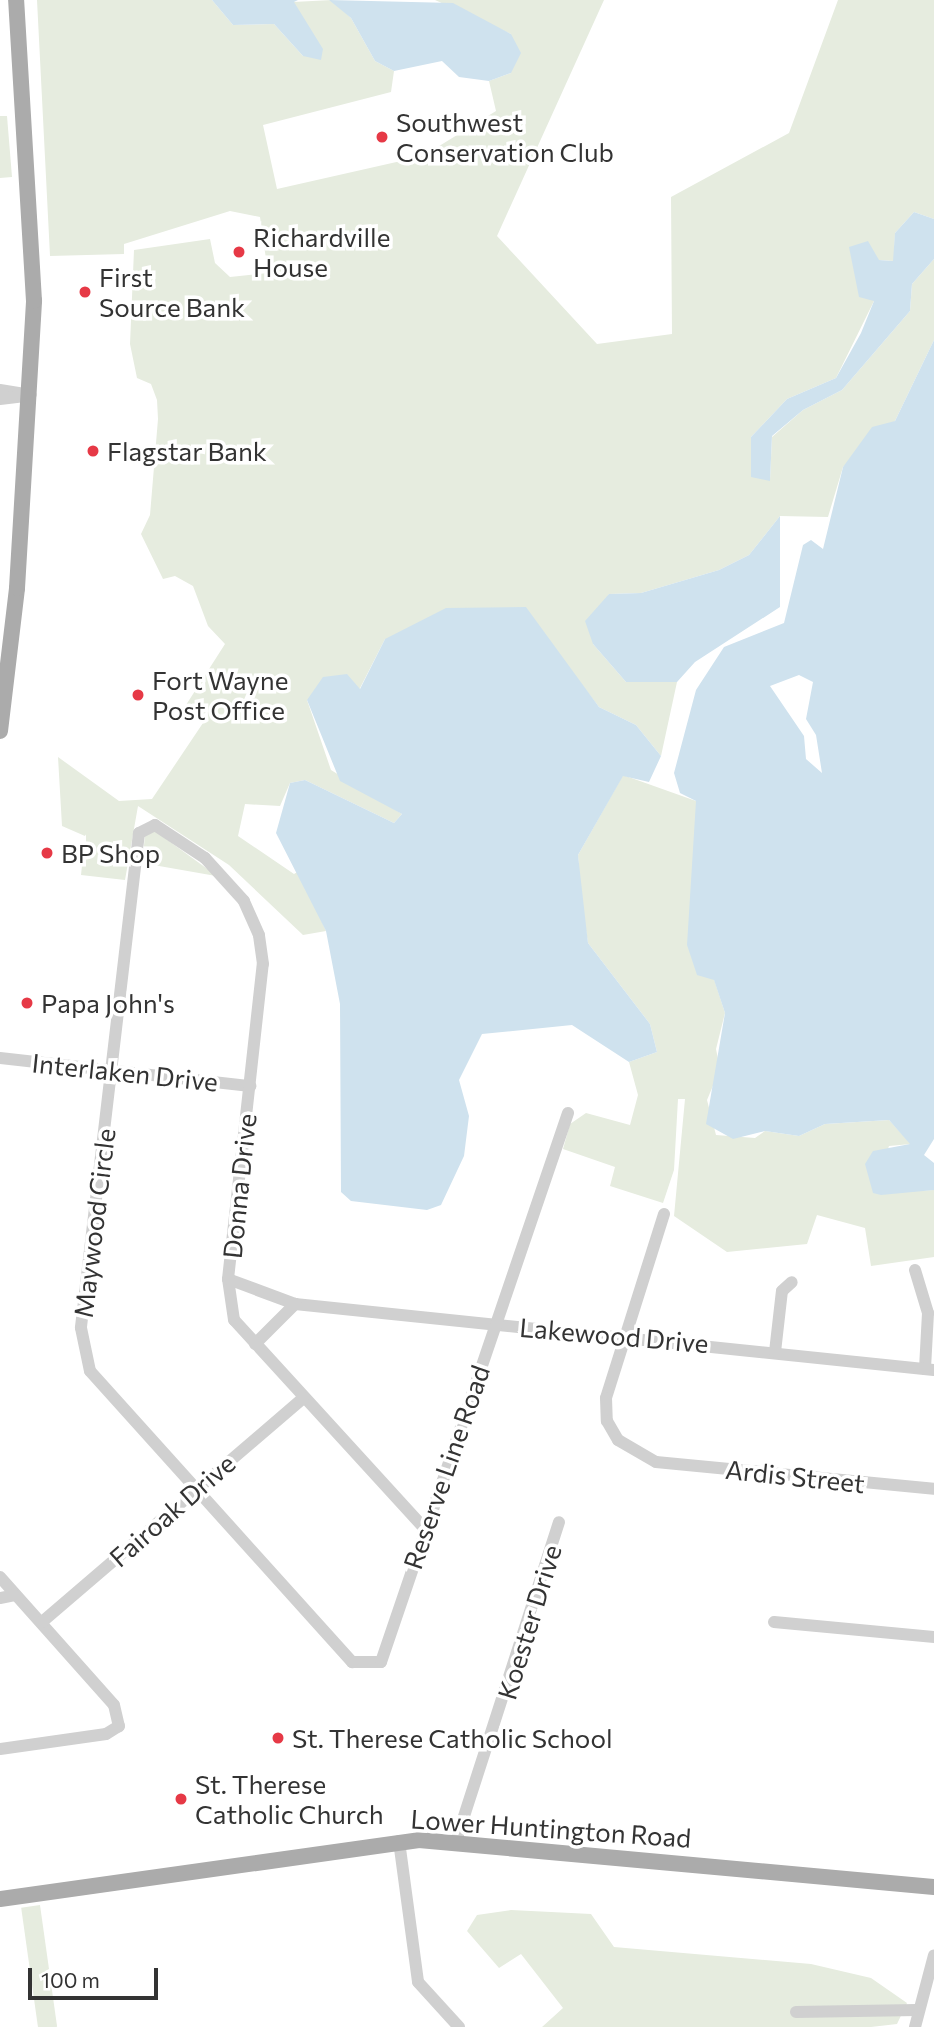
<!DOCTYPE html>
<style>
body{margin:0}
#map{position:relative;width:934px;height:2027px;overflow:hidden;background:#fff;font-family:Commissioner,sans-serif}
div>[style]{position:absolute}
[style*='--x']{left:calc(var(--x)*1px);top:calc(var(--y)*1px);width:calc(var(--w)*1px);rotate:calc(var(--a)*1deg)}
.green>*{inset:0;background:#e6ecdf;transform-origin:0 0}
.water>*{inset:0;background:#cfe2ee}
.minor>*{height:12px;margin:-6px;padding:0 6px;transform-origin:6px;border-radius:6px;background:#d0d0d0}
.major>*{height:16px;margin:-8px;padding:0 8px;transform-origin:8px;border-radius:8px;background:#ababab}
.dots>*{width:19px;height:19px;translate:-50% -50%;box-sizing:border-box;border:4px solid #fff;border-radius:50%}
span{translate:-50% -50%;white-space:nowrap;text-align:center;line-height:1.15;-webkit-text-stroke:7px #fff;paint-order:stroke}
.poi-label{font-size:26px;color:#333}
.left{translate:0 -50%;text-align:left}
.street-label{font-size:26px;color:#333}
.scale{position:absolute;left:28px;top:1968px;width:130px;height:32px;box-sizing:border-box;border:4px solid #333;border-top:0;padding-left:9px;font-size:21px;line-height:24px;white-space:nowrap;color:#333;-webkit-text-stroke:5px #fff;paint-order:stroke}
</style>
<div id="map">
<div class="green">
<div style="clip-path:polygon(37px 0,212px 0,233px 25px,274px 24px,303px 56px,304px 23px,293px 2px,332px 0,351px 18px,375px 61px,394px 71px,391px 92px,263px 125px,277px 189px,423px 156px,496px 111px,489px 81px,511px 73px,511px 34px,435px 0,604px 0,497px 236px,597px 344px,672px 334px,671px 197px,789px 133px,838px 0,934px 0,934px 219px,914px 212px,895px 233px,894px 261px,879px 260px,874px 301px,836px 378px,787px 399px,751px 437px,770px 480px,772px 437px,803px 410px,842px 390px,910px 311px,912px 284px,934px 259px,934px 340px,895px 421px,843px 467px,828px 517px,780px 516px,749px 555px,719px 570px,641px 593px,609px 594px,593px 644px,626px 682px,677px 682px,661px 756px,636px 725px,599px 707px,563px 660px,385px 639px,359px 690px,307px 700px,331px 770px,402px 814px,394px 823px,305px 780px,290px 783px,280px 806px,245px 804px,238px 836px,294px 874px,299px 871px,326px 931px,303px 935px,229px 865px,138px 806px,125px 880px,81px 875px,85px 836px,62px 826px,58px 757px,119px 801px,152px 799px,205px 720px,186px 705px,225px 644px,208px 626px,193px 586px,175px 576px,163px 579px,141px 534px,150px 515px,158px 419px,157px 400px,151px 384px,137px 378px,130px 344px,134px 250px,210px 239px,215px 263px,230px 277px,268px 273px,260px 217px,230px 211px,124px 244px,124px 254px,50px 256px)"></div>
<div style="clip-path:polygon(0 116px,7px 116px,12px 177px,0 178px)"></div>
<div style="clip-path:polygon(623px 775px,696px 801px,714px 979px,725px 1013px,716px 1049px,720px 1069px,707px 1100px,716px 1135px,755px 1138px,765px 1131px,799px 1136px,825px 1124px,889px 1120px,911px 1144px,889px 1146px,873px 1193px,934px 1190px,934px 1257px,871px 1266px,865px 1228px,817px 1215px,807px 1244px,727px 1252px,674px 1216px,685px 1099px,678px 1099px,674px 1170px,663px 1203px,610px 1186px,615px 1167px,563px 1149px,570px 1124px,586px 1113px,630px 1125px,638px 1095px,629px 1062px,657px 1052px,650px 1024px,588px 943px,581px 899px,578px 855px)"></div>
<div style="clip-path:polygon(155px 831px,213px 873px,216px 876px,142px 863px,145px 836px)"></div>
<div style="left:40px;top:1905px;width:123px;height:19px;rotate:82deg"></div>
<div style="clip-path:polygon(511px 1910px,591px 1914px,614px 1947px,811px 1964px,871px 1978px,907px 2003px,897px 2024px,871px 2027px,542px 2027px,563px 2008px,521px 1954px,499px 1968px,467px 1931px,477px 1915px)"></div>
</div>
<div class="water">
<div style="clip-path:polygon(212px 0,298px 0,294px 2px,323px 49px,321px 60px,303px 56px,274px 24px,233px 25px)"></div>
<div style="clip-path:polygon(329px 0,453px 3px,511px 34px,521px 53px,511px 73px,489px 81px,459px 77px,442px 61px,394px 71px,375px 61px,351px 18px)"></div>
<div style="clip-path:polygon(914px 212px,934px 219px,934px 259px,912px 284px,910px 311px,842px 390px,803px 410px,772px 436px,770px 481px,751px 477px,751px 437px,787px 399px,836px 378px,861px 333px,874px 301px,859px 297px,849px 247px,868px 241px,879px 260px,893px 261px,895px 233px)"></div>
<div style="clip-path:polygon(evenodd,934px 340px,934px 1139px,924px 1155px,934px 1163px,934px 1190px,881px 1195px,873px 1193px,865px 1164px,873px 1151px,910px 1144px,889px 1120px,825px 1124px,799px 1136px,765px 1131px,733px 1139px,706px 1124px,725px 1013px,714px 980px,697px 975px,687px 945px,696px 801px,680px 793px,674px 773px,696px 690px,724px 647px,784px 623px,803px 545px,811px 540px,823px 549px,843px 467px,872px 427px,895px 421px,934px 340px,799px 675px,813px 682px,806px 719px,816px 735px,822px 773px,806px 759px,804px 736px,770px 686px,799px 675px)"></div>
<div style="clip-path:polygon(780px 516px,780px 607px,695px 662px,677px 682px,626px 682px,593px 644px,585px 621px,609px 594px,641px 593px,719px 570px,749px 555px)"></div>
<div style="clip-path:polygon(526px 607px,599px 707px,636px 725px,661px 756px,649px 782px,623px 776px,578px 855px,588px 943px,650px 1024px,657px 1052px,629px 1062px,572px 1025px,482px 1034px,459px 1080px,469px 1116px,464px 1156px,441px 1205px,427px 1210px,351px 1201px,341px 1192px,340px 1004px,326px 931px,276px 833px,290px 783px,305px 780px,394px 823px,402px 814px,340px 781px,307px 700px,323px 677px,347px 674px,360px 689px,385px 639px,446px 608px)"></div>
</div>
<div class="minor">
<div style="--x:0;--y:390;--w:31;--a:9"></div>
<div style="--x:0;--y:399;--w:23;--a:-7"></div>
<div style="--x:0;--y:1058;--w:252;--a:6.4"></div>
<div style="--x:664;--y:1214;--w:193;--a:107.5"></div>
<div style="--x:606;--y:1398;--w:23;--a:88"></div>
<div style="--x:607;--y:1421;--w:22;--a:60"></div>
<div style="--x:618;--y:1440;--w:44;--a:30.1"></div>
<div style="--x:656;--y:1462;--w:279;--a:5.5"></div>
<div style="--x:915;--y:1270;--w:45;--a:73.2"></div>
<div style="--x:928;--y:1313;--w:56;--a:93.1"></div>
<div style="--x:228;--y:1279;--w:72;--a:20.5"></div>
<div style="--x:295;--y:1304;--w:642;--a:5.9"></div>
<div style="--x:255;--y:1344;--w:57;--a:-45"></div>
<div style="--x:775;--y:1352;--w:61;--a:-83.5"></div>
<div style="--x:782;--y:1291;--w:13;--a:-42"></div>
<div style="--x:425;--y:1529;--w:283;--a:-132.4"></div>
<div style="--x:234;--y:1320;--w:41;--a:-98.3"></div>
<div style="--x:228;--y:1279;--w:317;--a:-83.7"></div>
<div style="--x:263;--y:964;--w:29;--a:-98"></div>
<div style="--x:259;--y:935;--w:37;--a:-114"></div>
<div style="--x:244;--y:901;--w:58;--a:-132.2"></div>
<div style="--x:205;--y:858;--w:60;--a:-146.6"></div>
<div style="--x:155;--y:825;--w:18;--a:153"></div>
<div style="--x:139;--y:833;--w:498;--a:96.7"></div>
<div style="--x:81;--y:1328;--w:44;--a:78.2"></div>
<div style="--x:90;--y:1371;--w:392;--a:48"></div>
<div style="--x:352;--y:1662;--w:29;--a:0"></div>
<div style="--x:381;--y:1662;--w:580;--a:-71.19"></div>
<div style="--x:0;--y:1577;--w:171;--a:48.3"></div>
<div style="--x:114;--y:1705;--w:22;--a:77"></div>
<div style="--x:119;--y:1726;--w:15;--a:148"></div>
<div style="--x:106;--y:1734;--w:107;--a:171.9"></div>
<div style="--x:0;--y:1598;--w:15;--a:-11"></div>
<div style="--x:42;--y:1622;--w:344;--a:-40.6"></div>
<div style="--x:774;--y:1622;--w:161;--a:5.4"></div>
<div style="--x:399;--y:1841;--w:142;--a:82.3"></div>
<div style="--x:418;--y:1982;--w:61;--a:47.7"></div>
<div style="--x:456;--y:1841;--w:335;--a:-72.1"></div>
<div style="--x:796;--y:2012;--w:121;--a:-0.9"></div>
<div style="--x:915;--y:2027;--w:74;--a:-75.2"></div>
</div>
<div class="major">
<div style="--x:0;--y:731;--w:144;--a:-83.2"></div>
<div style="--x:17;--y:588;--w:288;--a:-86.6"></div>
<div style="--x:34;--y:301;--w:302;--a:-93.4"></div>
<div style="--x:0;--y:1899;--w:423;--a:-8"></div>
<div style="--x:419;--y:1840;--w:517;--a:5.21"></div>
</div>
<div class="dots">
<div style="left:382px;top:137px;background:#e63946"></div>
<div style="left:239px;top:252px;background:#e63946"></div>
<div style="left:85px;top:292px;background:#e63946"></div>
<div style="left:93px;top:451px;background:#e63946"></div>
<div style="left:138px;top:695px;background:#e63946"></div>
<div style="left:47px;top:853px;background:#e63946"></div>
<div style="left:27px;top:1003px;background:#e63946"></div>
<div style="left:278px;top:1738px;background:#e63946"></div>
<div style="left:181px;top:1799px;background:#e63946"></div>
</div>
<div class="poi-label">
<span class="left" style="left:396px;top:137px">Southwest<br>Conservation Club</span>
<span class="left" style="left:253px;top:252px">Richardville<br>House</span>
<span class="left" style="left:99px;top:292px">First<br>Source Bank</span>
<span class="left" style="left:107px;top:451px">Flagstar Bank</span>
<span class="left" style="left:152px;top:695px">Fort Wayne<br>Post Office</span>
<span class="left" style="left:61px;top:853px">BP Shop</span>
<span class="left" style="left:41px;top:1003px">Papa John's</span>
<span class="left" style="left:292px;top:1738px">St. Therese Catholic School</span>
<span class="left" style="left:195px;top:1799px">St. Therese<br>Catholic Church</span>
</div>
<div class="street-label">
<span style="left:125px;top:1072px;rotate:6deg">Interlaken Drive</span>
<span style="left:239px;top:1186px;rotate:-84deg">Donna Drive</span>
<span style="left:94px;top:1223px;rotate:-83deg">Maywood Circle</span>
<span style="left:614px;top:1335px;rotate:5deg">Lakewood Drive</span>
<span style="left:446px;top:1467px;rotate:-71deg">Reserve Line Road</span>
<span style="left:795px;top:1476px;rotate:6deg">Ardis Street</span>
<span style="left:172px;top:1510px;rotate:-41deg">Fairoak Drive</span>
<span style="left:529px;top:1622px;rotate:-73deg">Koester Drive</span>
<span style="left:551px;top:1828px;rotate:4deg">Lower Huntington Road</span>
</div>
<div class="scale">100 m</div>
</div>
